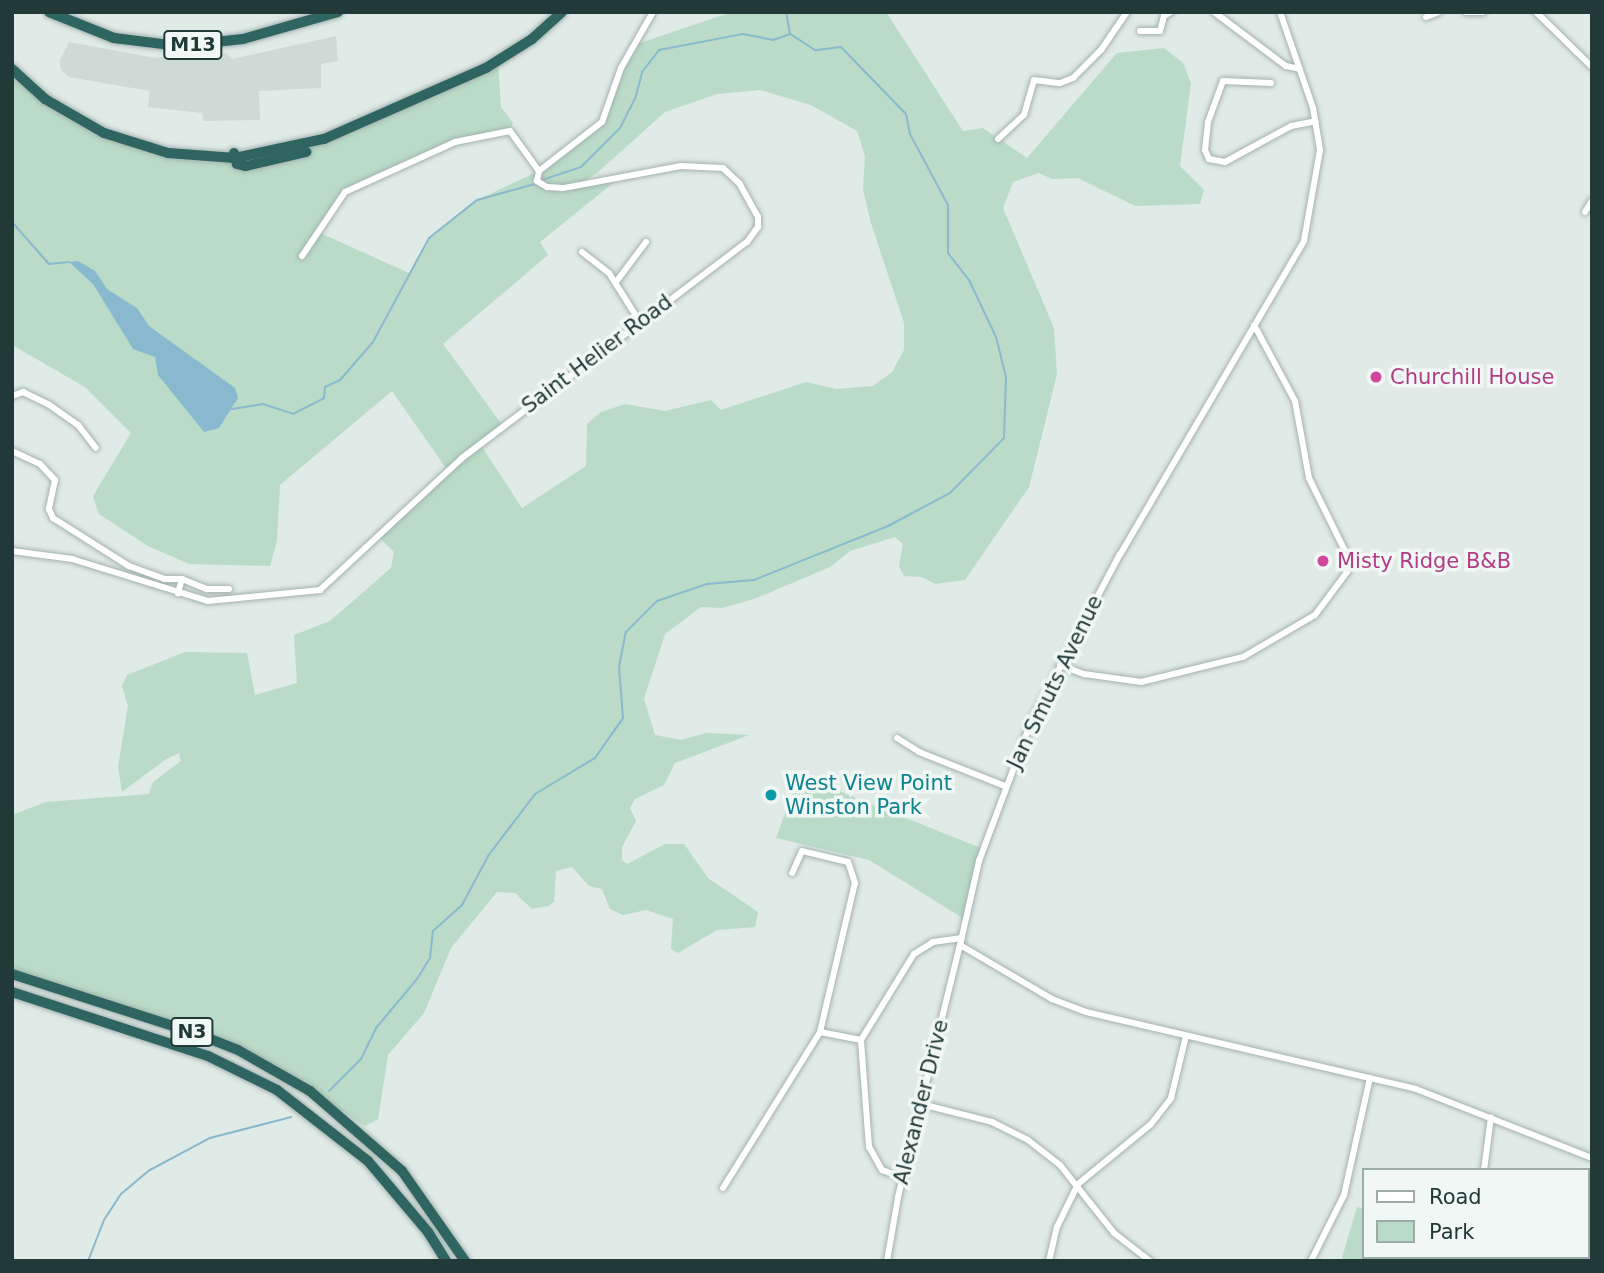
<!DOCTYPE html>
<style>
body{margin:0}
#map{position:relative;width:1604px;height:1273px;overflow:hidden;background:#e0eae7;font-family:"DejaVu Sans",sans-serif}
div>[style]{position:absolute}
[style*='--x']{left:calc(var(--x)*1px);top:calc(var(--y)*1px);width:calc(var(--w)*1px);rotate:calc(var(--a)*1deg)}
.built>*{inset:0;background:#cedad6}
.green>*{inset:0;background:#b9dbc7}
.water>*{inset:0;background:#89b9ce}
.stream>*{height:2px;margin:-1px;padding:0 1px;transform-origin:1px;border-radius:1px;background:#89b9ce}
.roads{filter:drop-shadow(0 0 2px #a3b2af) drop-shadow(0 0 2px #a3b2af)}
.minor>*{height:6px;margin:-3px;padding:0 3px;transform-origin:3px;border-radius:3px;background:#fff}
.motorway>*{height:10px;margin:-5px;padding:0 5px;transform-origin:5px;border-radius:5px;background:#2e6561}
.dots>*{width:19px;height:19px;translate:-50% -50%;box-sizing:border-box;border:4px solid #f0f7f4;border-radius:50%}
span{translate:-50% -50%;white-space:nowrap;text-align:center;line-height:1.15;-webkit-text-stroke:7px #f0f7f4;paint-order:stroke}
.shield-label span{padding:2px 5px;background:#f0f7f4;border:2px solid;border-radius:5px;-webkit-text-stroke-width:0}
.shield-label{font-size:19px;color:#213a37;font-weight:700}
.street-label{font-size:21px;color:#213a37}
.hotel-label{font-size:21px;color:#b23c85}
.left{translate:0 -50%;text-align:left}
.culture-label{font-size:21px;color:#0d838f}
.frame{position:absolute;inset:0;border:14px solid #213a37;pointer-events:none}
.legend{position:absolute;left:1362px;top:1168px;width:228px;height:91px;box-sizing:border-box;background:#f0f7f4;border:2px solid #9daba8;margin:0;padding:9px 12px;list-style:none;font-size:21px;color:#213a37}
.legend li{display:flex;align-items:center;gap:14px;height:35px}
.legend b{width:35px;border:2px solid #9daba8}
</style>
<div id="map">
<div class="built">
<div style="clip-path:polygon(336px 36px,338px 61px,321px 64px,321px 88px,259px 91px,260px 120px,203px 121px,202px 113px,148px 107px,150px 91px,69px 77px,61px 70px,60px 60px,69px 42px,155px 58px,227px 53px,232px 59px)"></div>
</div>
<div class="green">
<div style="clip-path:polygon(evenodd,732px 12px,886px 12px,963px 131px,983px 128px,1027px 158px,1117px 53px,1164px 48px,1183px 63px,1191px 83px,1180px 166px,1204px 190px,1200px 204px,1135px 206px,1078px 178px,1052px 179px,1039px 173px,1013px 182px,1003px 208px,1054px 328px,1057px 374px,1029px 487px,965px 580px,935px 584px,922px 577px,904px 576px,899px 566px,903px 544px,895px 537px,850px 551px,830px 567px,754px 599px,722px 608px,701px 607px,665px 634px,644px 699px,655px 735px,681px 740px,706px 733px,749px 735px,675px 763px,664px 785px,635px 799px,630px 808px,636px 821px,622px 847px,622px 860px,627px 864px,665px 844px,684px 844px,708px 878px,758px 912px,755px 927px,717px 930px,678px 953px,671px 949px,673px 919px,646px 910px,623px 915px,610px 909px,602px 889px,589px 886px,572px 867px,556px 871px,554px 902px,548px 906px,532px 909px,515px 893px,497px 892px,451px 948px,424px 1013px,388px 1055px,378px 1119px,365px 1126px,240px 1046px,12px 971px,12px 815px,46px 802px,149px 794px,153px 782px,181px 761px,179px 753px,165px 760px,122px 792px,118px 767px,128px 706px,122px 686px,127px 675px,185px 652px,247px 653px,255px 695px,297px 683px,294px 635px,330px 621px,391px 568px,394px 552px,379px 537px,448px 471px,392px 391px,280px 485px,277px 541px,270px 566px,189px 564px,148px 546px,99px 514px,93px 496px,131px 433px,85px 387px,12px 345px,12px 69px,27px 84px,104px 133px,195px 157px,295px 148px,498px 62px,501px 107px,513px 123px,510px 131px,465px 139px,345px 192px,318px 232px,409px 273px,429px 238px,477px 200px,539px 171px,598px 127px,634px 45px,732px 12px,760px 90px,811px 105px,857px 131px,865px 156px,863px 189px,871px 223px,904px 323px,904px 350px,892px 372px,873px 386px,836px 389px,806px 382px,721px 410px,711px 400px,665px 411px,625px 404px,601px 412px,587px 424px,586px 466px,522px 508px,480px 444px,503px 426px,443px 344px,548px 255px,540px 242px,618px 179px,577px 185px,597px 173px,665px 112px,717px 94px,760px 90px)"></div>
<div style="clip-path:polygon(799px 775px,983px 849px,966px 920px,869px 860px,776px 838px)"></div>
<div style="clip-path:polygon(1357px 1207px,1364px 1209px,1364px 1257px,1449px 1257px,1448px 1261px,1341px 1261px)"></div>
</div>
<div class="water">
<div style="clip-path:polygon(78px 261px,95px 271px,107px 289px,137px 308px,149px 326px,235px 388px,238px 398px,219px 428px,204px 432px,158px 375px,155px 357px,133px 349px,93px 284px,69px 262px)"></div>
</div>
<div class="stream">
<div style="--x:539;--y:181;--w:44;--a:-18.4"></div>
<div style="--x:581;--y:167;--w:55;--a:-45"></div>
<div style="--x:620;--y:128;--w:33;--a:-63"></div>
<div style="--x:635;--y:99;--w:28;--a:-75"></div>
<div style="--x:642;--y:72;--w:28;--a:-52"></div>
<div style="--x:659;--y:50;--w:86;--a:-10.8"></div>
<div style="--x:743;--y:34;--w:31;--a:11"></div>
<div style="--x:773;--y:40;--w:18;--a:-19"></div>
<div style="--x:12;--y:222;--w:56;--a:48.6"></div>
<div style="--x:49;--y:264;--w:20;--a:-6"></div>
<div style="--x:232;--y:409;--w:31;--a:-9"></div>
<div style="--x:263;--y:404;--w:32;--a:18"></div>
<div style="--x:293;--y:414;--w:35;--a:-27"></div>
<div style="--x:324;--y:398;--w:11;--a:-85"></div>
<div style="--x:325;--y:387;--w:17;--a:-25"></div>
<div style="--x:340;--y:380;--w:50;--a:-49"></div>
<div style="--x:373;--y:342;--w:118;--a:-61.7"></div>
<div style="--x:429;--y:238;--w:61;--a:-38.4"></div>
<div style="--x:477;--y:200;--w:60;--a:-15.4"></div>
<div style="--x:329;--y:1091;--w:45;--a:-45"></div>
<div style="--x:361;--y:1059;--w:34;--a:-64"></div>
<div style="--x:376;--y:1028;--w:64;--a:-50.1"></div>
<div style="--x:417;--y:979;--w:25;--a:-58"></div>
<div style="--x:430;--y:958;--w:27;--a:-84"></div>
<div style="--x:433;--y:931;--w:39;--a:-42"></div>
<div style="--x:462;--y:905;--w:55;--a:-62"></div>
<div style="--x:488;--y:856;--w:78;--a:-52.8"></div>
<div style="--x:535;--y:794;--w:70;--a:-31"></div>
<div style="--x:595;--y:758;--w:49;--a:-55"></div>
<div style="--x:623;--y:718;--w:51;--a:-94.5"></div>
<div style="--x:619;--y:667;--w:36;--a:-79"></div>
<div style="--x:626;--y:632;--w:44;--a:-45"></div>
<div style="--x:657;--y:601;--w:53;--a:-18.8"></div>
<div style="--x:707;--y:584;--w:47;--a:-4.9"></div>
<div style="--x:754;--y:580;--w:144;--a:-21.9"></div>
<div style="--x:888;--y:526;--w:70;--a:-28"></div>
<div style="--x:950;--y:493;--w:77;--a:-45.5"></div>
<div style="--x:1004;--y:438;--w:61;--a:-88.1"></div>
<div style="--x:1006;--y:377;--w:41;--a:-104"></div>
<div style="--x:996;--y:337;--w:63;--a:-115.3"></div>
<div style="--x:969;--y:280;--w:34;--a:-128"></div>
<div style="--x:948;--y:253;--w:48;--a:-90"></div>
<div style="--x:948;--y:205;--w:81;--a:-118.2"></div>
<div style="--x:910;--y:134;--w:20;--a:-101"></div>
<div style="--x:906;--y:114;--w:93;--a:-134.1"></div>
<div style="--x:841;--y:47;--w:26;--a:173"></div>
<div style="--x:815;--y:50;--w:30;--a:-147"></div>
<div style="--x:790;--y:34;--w:22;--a:-100"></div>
<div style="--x:88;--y:1261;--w:44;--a:-68.7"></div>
<div style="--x:104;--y:1220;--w:31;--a:-57"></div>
<div style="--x:121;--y:1194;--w:38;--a:-40"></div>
<div style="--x:150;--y:1170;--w:68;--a:-28.1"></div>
<div style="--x:210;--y:1138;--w:84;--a:-14.5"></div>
</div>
<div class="roads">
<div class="minor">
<div style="--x:1214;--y:12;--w:90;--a:36.9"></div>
<div style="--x:1286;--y:66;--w:14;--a:12"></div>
<div style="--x:1280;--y:12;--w:102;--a:71"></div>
<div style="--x:1313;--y:108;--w:43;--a:80.5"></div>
<div style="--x:1320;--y:150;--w:92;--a:100"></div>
<div style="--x:1304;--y:241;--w:363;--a:120.4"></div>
<div style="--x:1120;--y:554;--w:190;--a:117.9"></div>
<div style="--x:1031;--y:722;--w:148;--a:110.5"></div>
<div style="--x:979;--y:861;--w:86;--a:102.7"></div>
<div style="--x:960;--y:945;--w:107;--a:30.4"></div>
<div style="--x:1052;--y:999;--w:36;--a:21"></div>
<div style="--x:1086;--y:1012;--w:339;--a:13.1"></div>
<div style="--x:1416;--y:1089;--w:189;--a:21.4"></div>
<div style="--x:1466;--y:12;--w:17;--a:0"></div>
<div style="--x:1536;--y:12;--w:78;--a:44.5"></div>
<div style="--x:1426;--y:17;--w:14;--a:-21"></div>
<div style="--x:1140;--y:31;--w:20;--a:0"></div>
<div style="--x:1160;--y:31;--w:16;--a:-75"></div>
<div style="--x:1164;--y:16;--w:8;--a:-30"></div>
<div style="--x:1271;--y:83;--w:48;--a:-177.6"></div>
<div style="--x:1223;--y:81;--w:44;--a:110.1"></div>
<div style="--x:1208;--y:122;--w:28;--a:96"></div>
<div style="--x:1205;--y:150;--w:10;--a:66"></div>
<div style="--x:1209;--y:159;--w:16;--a:11"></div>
<div style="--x:1225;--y:162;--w:75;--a:-28.6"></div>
<div style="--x:1291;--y:126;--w:25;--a:-11"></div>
<div style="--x:998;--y:139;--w:35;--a:-43"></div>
<div style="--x:1024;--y:115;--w:36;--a:-74"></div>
<div style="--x:1034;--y:80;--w:26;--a:7"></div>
<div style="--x:1060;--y:83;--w:14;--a:-21"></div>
<div style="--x:1073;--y:78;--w:40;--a:-45"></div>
<div style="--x:1101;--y:50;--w:46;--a:-55.6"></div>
<div style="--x:1585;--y:212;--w:13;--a:-58"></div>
<div style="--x:582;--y:252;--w:34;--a:38"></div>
<div style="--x:609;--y:273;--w:58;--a:57.7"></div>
<div style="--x:302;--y:256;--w:77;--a:-56.1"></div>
<div style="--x:345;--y:192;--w:121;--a:-24.4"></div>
<div style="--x:455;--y:142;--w:56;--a:-11.3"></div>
<div style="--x:510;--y:131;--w:49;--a:54.1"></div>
<div style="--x:616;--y:282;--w:50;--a:-53.1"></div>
<div style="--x:12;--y:396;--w:12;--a:-20"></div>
<div style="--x:23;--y:392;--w:28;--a:26"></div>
<div style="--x:48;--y:404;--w:37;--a:35"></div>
<div style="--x:78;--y:425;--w:29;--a:52"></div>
<div style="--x:12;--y:451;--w:31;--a:25"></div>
<div style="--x:40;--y:464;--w:22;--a:47"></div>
<div style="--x:55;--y:480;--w:30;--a:102"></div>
<div style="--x:49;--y:509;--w:10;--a:66"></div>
<div style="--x:53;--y:518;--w:90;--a:32.3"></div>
<div style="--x:129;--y:566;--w:37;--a:20"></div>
<div style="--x:164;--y:579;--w:18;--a:0"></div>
<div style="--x:182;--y:579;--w:15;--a:106"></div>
<div style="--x:12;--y:551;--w:61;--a:7.6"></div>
<div style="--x:72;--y:559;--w:142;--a:17.2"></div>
<div style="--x:208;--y:601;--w:113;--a:-5.6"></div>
<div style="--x:320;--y:590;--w:194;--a:-42.9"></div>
<div style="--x:462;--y:458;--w:358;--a:-37.2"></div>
<div style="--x:747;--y:242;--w:19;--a:-54"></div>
<div style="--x:758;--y:227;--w:10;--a:-90"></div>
<div style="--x:758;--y:217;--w:38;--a:-119"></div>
<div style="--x:740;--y:184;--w:23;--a:-137"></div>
<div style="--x:723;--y:168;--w:42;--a:-177.3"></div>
<div style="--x:681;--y:166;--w:120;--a:169.4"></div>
<div style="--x:563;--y:188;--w:16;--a:-176"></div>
<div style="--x:547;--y:187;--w:12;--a:-149"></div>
<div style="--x:537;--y:181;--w:10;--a:-79"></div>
<div style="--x:539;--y:171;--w:80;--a:-37.9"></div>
<div style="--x:602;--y:122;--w:57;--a:-70.6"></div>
<div style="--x:621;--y:68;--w:64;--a:-60.3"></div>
<div style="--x:182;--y:579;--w:27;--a:22"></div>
<div style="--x:207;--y:589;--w:22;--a:0"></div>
<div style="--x:1060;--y:665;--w:26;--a:21"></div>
<div style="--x:1084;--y:674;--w:58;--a:8"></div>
<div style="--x:1141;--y:682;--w:105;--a:-13.8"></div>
<div style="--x:1243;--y:657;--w:83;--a:-30.3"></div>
<div style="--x:1315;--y:615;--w:54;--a:-53.3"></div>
<div style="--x:1347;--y:572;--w:15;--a:-86"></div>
<div style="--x:1348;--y:557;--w:88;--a:-116.3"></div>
<div style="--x:1309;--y:478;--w:78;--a:-100.3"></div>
<div style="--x:1295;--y:401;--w:86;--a:-118.3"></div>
<div style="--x:897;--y:738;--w:26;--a:32"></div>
<div style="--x:919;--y:752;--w:92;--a:21.6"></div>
<div style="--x:820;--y:1032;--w:42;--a:11"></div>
<div style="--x:921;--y:1104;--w:73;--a:14.2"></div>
<div style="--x:992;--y:1122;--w:40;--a:26.6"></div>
<div style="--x:1028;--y:1140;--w:41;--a:38"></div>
<div style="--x:1060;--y:1165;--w:87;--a:51.5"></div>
<div style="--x:1114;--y:1233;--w:46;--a:37.9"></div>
<div style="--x:1484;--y:1170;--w:53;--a:-82.5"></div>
<div style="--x:903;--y:1178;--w:22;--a:-159"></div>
<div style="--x:882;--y:1170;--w:26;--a:-119"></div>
<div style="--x:869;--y:1147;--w:107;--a:-94.3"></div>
<div style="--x:861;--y:1040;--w:101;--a:-58.4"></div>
<div style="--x:914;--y:954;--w:22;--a:-32"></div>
<div style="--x:933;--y:942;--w:29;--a:-8"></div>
<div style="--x:723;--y:1188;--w:184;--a:-58.1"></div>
<div style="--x:820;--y:1032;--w:153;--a:-76.8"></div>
<div style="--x:855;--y:883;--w:22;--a:-108"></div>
<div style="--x:848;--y:862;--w:47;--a:-166.6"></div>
<div style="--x:802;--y:851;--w:24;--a:114"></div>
<div style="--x:887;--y:1261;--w:65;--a:-80.2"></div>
<div style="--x:898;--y:1197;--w:260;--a:-76.2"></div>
<div style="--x:1049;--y:1261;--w:35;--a:-77"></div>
<div style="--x:1057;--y:1227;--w:48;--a:-64"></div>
<div style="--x:1078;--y:1184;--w:94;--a:-39.4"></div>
<div style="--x:1151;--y:1124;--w:33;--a:-52"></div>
<div style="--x:1171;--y:1098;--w:64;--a:-76.4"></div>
<div style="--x:1311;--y:1261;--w:74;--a:-63.4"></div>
<div style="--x:1344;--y:1195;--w:120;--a:-77.5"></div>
<div style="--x:1462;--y:1261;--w:4;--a:-76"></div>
</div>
<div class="motorway">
<div style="--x:49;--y:12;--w:70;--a:21.8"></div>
<div style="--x:114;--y:38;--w:64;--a:7.1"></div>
<div style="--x:178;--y:46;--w:65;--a:-6.1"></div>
<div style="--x:243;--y:39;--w:99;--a:-15.9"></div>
<div style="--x:12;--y:69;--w:45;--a:42.3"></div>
<div style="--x:45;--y:99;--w:68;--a:30"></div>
<div style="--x:104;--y:133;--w:67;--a:17.4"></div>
<div style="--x:168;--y:153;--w:67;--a:4.3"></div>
<div style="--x:235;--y:158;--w:91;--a:-12.1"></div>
<div style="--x:324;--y:139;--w:177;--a:-23.7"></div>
<div style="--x:486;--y:68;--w:54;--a:-32.2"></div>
<div style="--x:532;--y:39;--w:40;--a:-42"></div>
<div style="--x:234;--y:153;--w:11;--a:75"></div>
<div style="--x:237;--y:164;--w:9;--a:13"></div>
<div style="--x:246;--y:166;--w:62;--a:-13.1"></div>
<div style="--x:12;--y:974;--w:192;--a:17.9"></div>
<div style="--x:195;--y:1033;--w:46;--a:21.6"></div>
<div style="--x:238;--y:1050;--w:83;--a:29.7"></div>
<div style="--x:310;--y:1091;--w:122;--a:41"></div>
<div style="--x:402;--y:1171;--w:110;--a:55"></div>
<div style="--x:12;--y:992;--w:206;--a:18.1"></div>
<div style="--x:208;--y:1056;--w:77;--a:26.2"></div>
<div style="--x:277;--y:1090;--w:115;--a:38"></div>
<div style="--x:368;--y:1161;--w:93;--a:49.8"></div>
<div style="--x:428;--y:1232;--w:34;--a:58"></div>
</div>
</div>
<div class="dots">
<div style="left:1376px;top:377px;background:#d1479c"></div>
<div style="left:1323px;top:561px;background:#d1479c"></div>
<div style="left:771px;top:795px;background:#0f9aa8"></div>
</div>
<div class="shield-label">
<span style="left:193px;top:45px">M13</span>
<span style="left:192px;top:1032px">N3</span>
</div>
<div class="street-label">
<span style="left:597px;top:354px;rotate:-37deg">Saint Helier Road</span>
<span style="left:1055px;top:682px;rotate:-64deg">Jan Smuts Avenue</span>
<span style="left:921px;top:1102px;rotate:-76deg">Alexander Drive</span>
</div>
<div class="hotel-label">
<span class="left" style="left:1390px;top:377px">Churchill House</span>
<span class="left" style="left:1337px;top:561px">Misty Ridge B&amp;B</span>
</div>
<div class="culture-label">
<span class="left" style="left:785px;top:795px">West View Point<br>Winston Park</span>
</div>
<div class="frame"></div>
<ul class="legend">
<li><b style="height:9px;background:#fff"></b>Road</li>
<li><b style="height:19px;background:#b9dbc7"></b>Park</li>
</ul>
</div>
